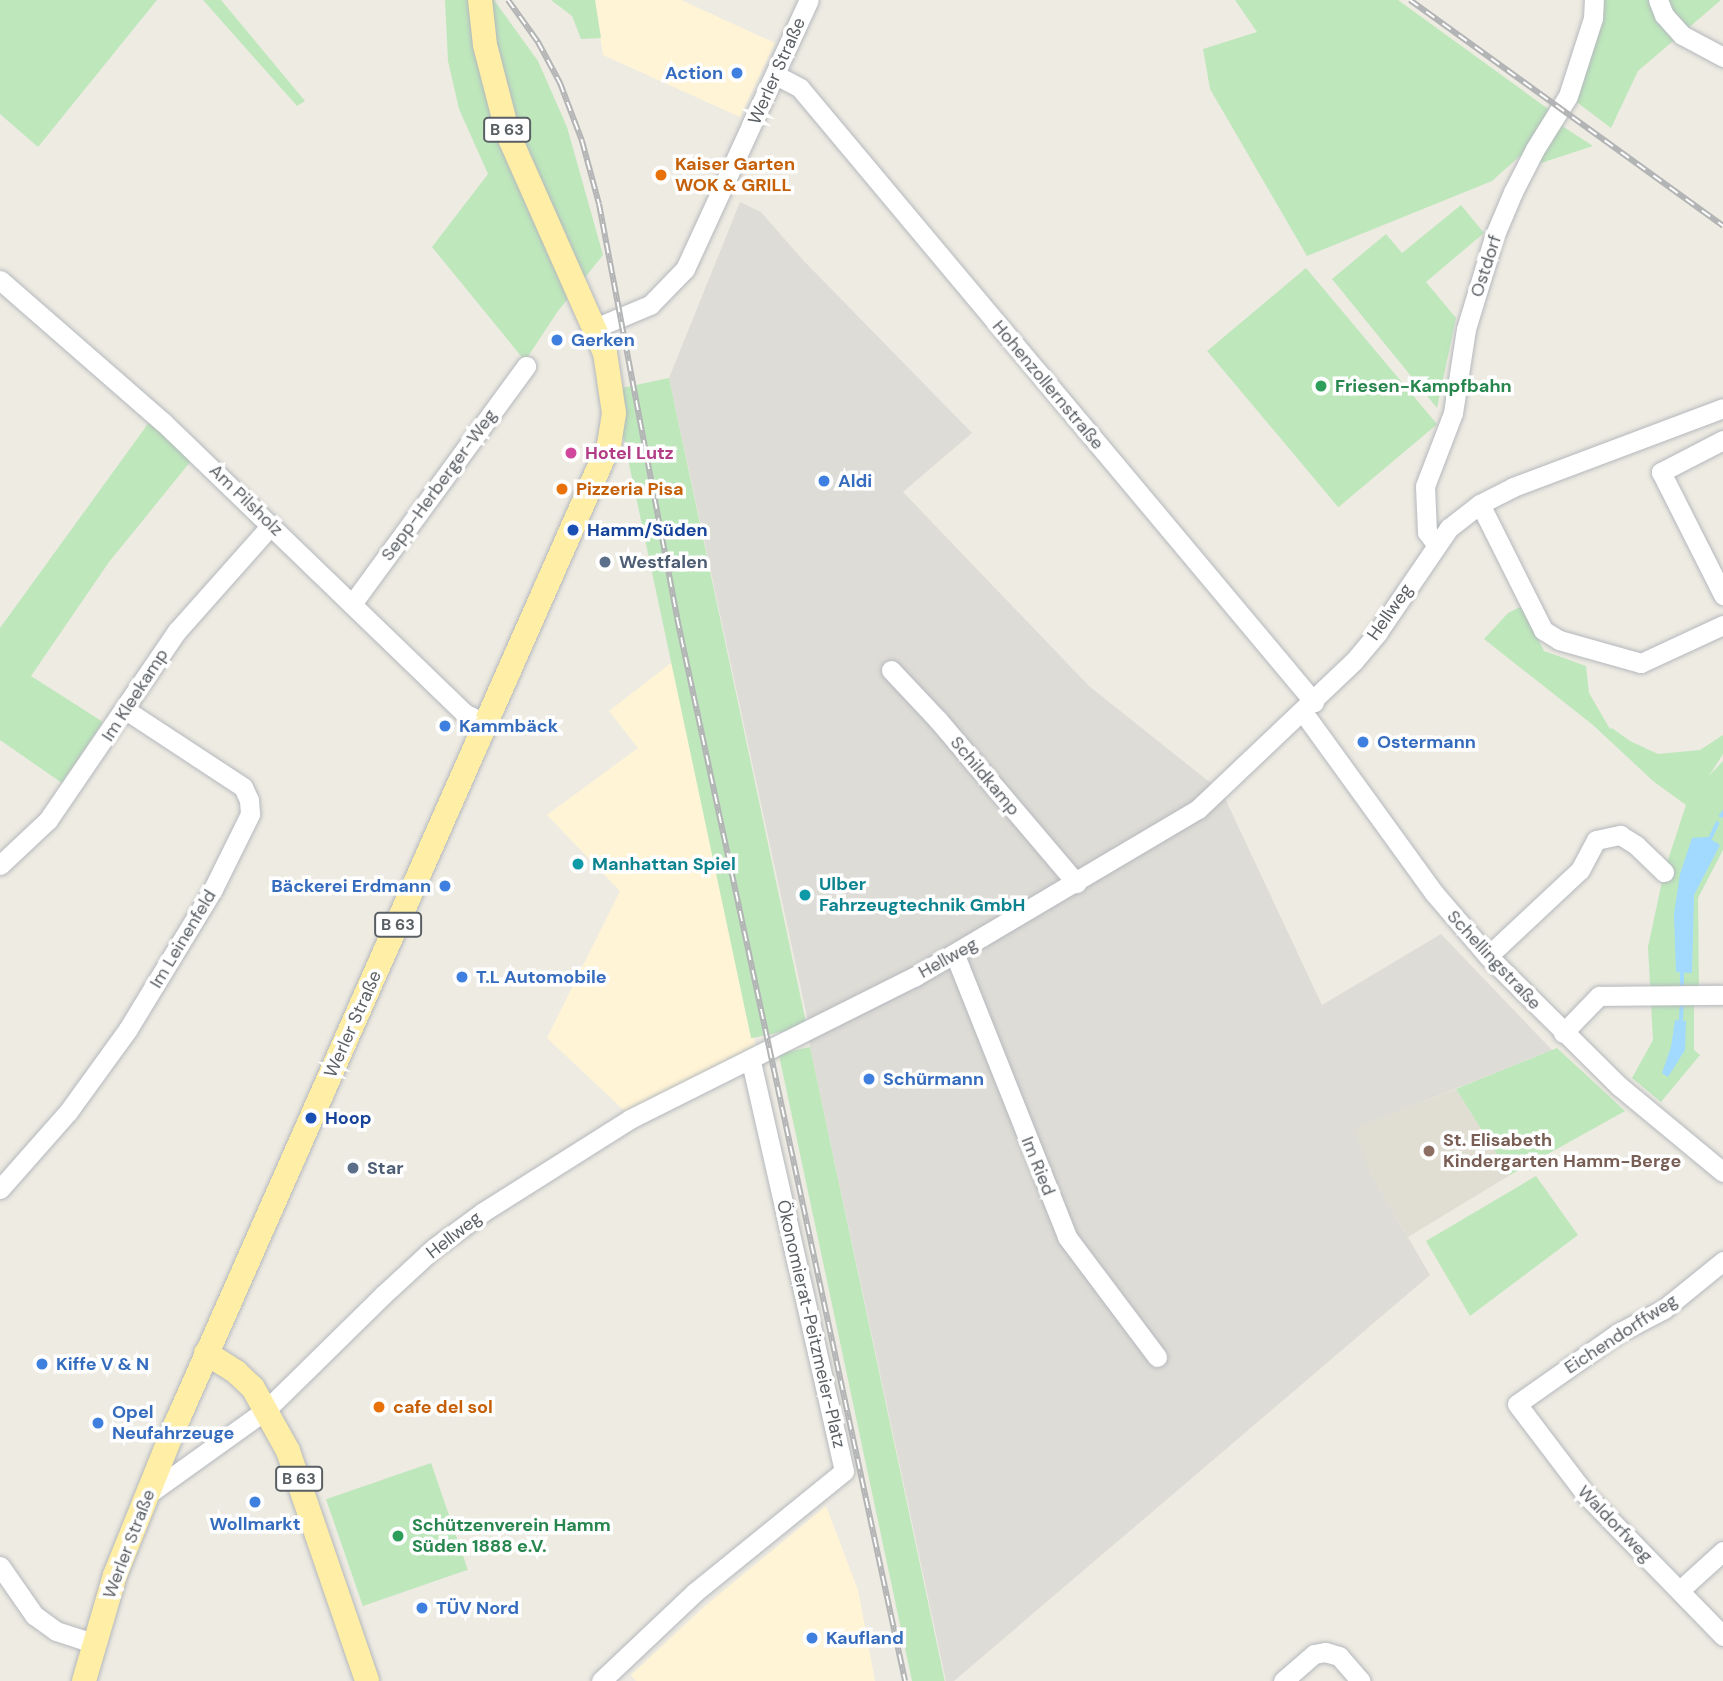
<!DOCTYPE html>
<meta charset="utf-8">
<style>
body{margin:0}
#map{position:relative;width:1723px;height:1681px;overflow:hidden;background:#eeebe2;font-family:"DM Sans",sans-serif}
div>[style]{position:absolute}
[style*='--x']{left:calc(var(--x)*1px);top:calc(var(--y)*1px);width:calc(var(--w)*1px);rotate:calc(var(--a)*1deg)}
.commercial>*{inset:0;background:#fff4d6}
.industrial>*{inset:0;background:#dedcd6}
.education>*{inset:0;background:#e0ddd2}
.green>*{inset:0;background:#bee7bc;transform-origin:0 0}
.water>*{inset:0;background:#a1d9ff}
.stream>*{height:3.5px;margin:-1.75px;padding:0 1.75px;transform-origin:1.75px;border-radius:1.75px;background:#a1d9ff}
.roads{filter:drop-shadow(0 0 2px #b4b8bd) drop-shadow(0 0 2px #b4b8bd)}
.minor>*{height:19px;margin:-9.5px;padding:0 9.5px;transform-origin:9.5px;border-radius:9.5px;background:#fff}
.major>*{height:24px;margin:-12px;padding:0 12px;transform-origin:12px;border-radius:12px;background:#ffeea6}
.rail>*{height:6px;margin-top:-3px;transform-origin:0;background:repeating-linear-gradient(90deg,#fff 0 10px,#b3b4b5 0 20px);box-sizing:border-box;border-block:2px solid #b3b4b5}
.dots>*{width:19px;height:19px;translate:-50% -50%;box-sizing:border-box;border:4px solid #fff;border-radius:50%}
span{translate:-50% -50%;white-space:nowrap;text-align:center;line-height:1.15;-webkit-text-stroke:7px #fff;paint-order:stroke}
.shield-label span{padding:2px 5px;background:#fff;border:2px solid;border-radius:5px;-webkit-text-stroke-width:0}
.shield-label{font-size:16px;color:#5a5f64;font-weight:700}
.street-label{font-size:18px;color:#5a5f64}
.shop-label{font-size:18px;color:#366cbe;font-weight:700}
.right{translate:-100% -50%;text-align:right}
.left{translate:0 -50%;text-align:left}
.food-label{font-size:18px;color:#c56008;font-weight:700}
.leisure-label{font-size:18px;color:#27864d;font-weight:700}
.hotel-label{font-size:18px;color:#b23c85;font-weight:700}
.transit-label{font-size:18px;color:#164399;font-weight:700}
.service-label{font-size:18px;color:#4e5e75;font-weight:700}
.culture-label{font-size:18px;color:#0d838f;font-weight:700}
.education-label{font-size:18px;color:#785e54;font-weight:700}
</style>
<div id="map">
<div class="commercial">
<div style="clip-path:polygon(595px 0,681px 0,775px 43px,740px 117px,603px 55px)"></div>
<div style="clip-path:polygon(680px 656px,756px 1048px,630px 1116px,547px 1038px,620px 891px,547px 815px,638px 748px,609px 711px)"></div>
<div style="clip-path:polygon(826px 1506px,858px 1590px,875px 1681px,636px 1681px,631px 1675px,705px 1606px)"></div>
</div>
<div class="industrial">
<div style="clip-path:polygon(740px 202px,761px 212px,802px 259px,972px 433px,903px 492px,1089px 686px,1222px 792px,1322px 1005px,1441px 934px,1552px 1050px,1355px 1129px,1371px 1174px,1430px 1275px,954px 1681px,946px 1681px,810px 1047px,809px 1026px,669px 378px)"></div>
</div>
<div class="education">
<div style="clip-path:polygon(1456px 1089px,1510px 1175px,1408px 1237px,1371px 1174px,1354px 1129px)"></div>
</div>
<div class="green">
<div style="clip-path:polygon(0 0,157px 0,38px 147px,0 114px)"></div>
<div style="clip-path:polygon(203px 0,221px 0,305px 101px,297px 106px)"></div>
<div style="clip-path:polygon(445px 0,494px 0,538px 61px,567px 127px,603px 255px,558px 311px,525px 361px,432px 247px,488px 174px,459px 109px,448px 61px)"></div>
<div style="clip-path:polygon(551px 0,595px 0,601px 38px,581px 39px,572px 16px)"></div>
<div style="clip-path:polygon(1235px 0,1398px 0,1551px 111px,1559px 124px,1593px 146px,1535px 165px,1521px 155px,1492px 181px,1307px 256px,1210px 89px,1203px 49px,1257px 32px)"></div>
<div style="clip-path:polygon(1598px 0,1721px 0,1638px 71px,1611px 128px,1574px 100px)"></div>
<div style="clip-path:polygon(1461px 205px,1484px 233px,1426px 282px,1456px 318px,1437px 408px,1332px 279px,1386px 234px,1402px 253px)"></div>
<div style="left:1306px;top:268px;width:204px;height:129px;rotate:50deg"></div>
<div style="left:669px;top:378px;width:663px;height:57px;rotate:78deg"></div>
<div style="clip-path:polygon(150px 421px,191px 461px,109px 562px,31px 676px,103px 722px,62px 783px,0 740px,0 628px)"></div>
<div style="clip-path:polygon(1522px 606px,1544px 651px,1586px 666px,1589px 693px,1610px 729px,1612px 728px,1630px 741px,1658px 754px,1700px 750px,1723px 735px,1723px 754px,1709px 776px,1723px 761px,1723px 850px,1698px 898px,1699px 995px,1694px 995px,1694px 1050px,1700px 1055px,1661px 1102px,1632px 1078px,1653px 1040px,1648px 947px,1664px 872px,1686px 805px,1653px 781px,1593px 725px,1484px 639px,1508px 613px)"></div>
<div style="left:810px;top:1047px;width:648px;height:32px;rotate:78deg"></div>
<div style="clip-path:polygon(1557px 1048px,1625px 1111px,1510px 1175px,1456px 1089px)"></div>
<div style="clip-path:polygon(1536px 1176px,1578px 1235px,1470px 1316px,1426px 1241px)"></div>
<div style="left:431px;top:1463px;width:113px;height:111px;rotate:71deg"></div>
</div>
<div class="water">
<div style="clip-path:polygon(1707px 837px,1720px 845px,1694px 895px,1692px 973px,1676px 972px,1674px 914px,1680px 874px,1692px 838px)"></div>
<div style="clip-path:polygon(1675px 1020px,1686px 1021px,1685px 1050px,1668px 1077px,1662px 1073px,1671px 1047px)"></div>
</div>
<div class="stream">
<div style="--x:1721;--y:816;--w:4;--a:-56"></div>
<div style="--x:1710;--y:839;--w:17;--a:-65"></div>
<div style="--x:1682;--y:988;--w:15;--a:-90"></div>
<div style="--x:1681;--y:1020;--w:18;--a:-87"></div>
</div>
<div class="roads">
<div class="minor">
<div style="--x:1658;--y:0;--w:16;--a:68"></div>
<div style="--x:1664;--y:15;--w:27;--a:48"></div>
<div style="--x:1682;--y:35;--w:47;--a:28.2"></div>
<div style="--x:776;--y:75;--w:27;--a:28"></div>
<div style="--x:800;--y:88;--w:801;--a:50.07"></div>
<div style="--x:0;--y:280;--w:216;--a:41.1"></div>
<div style="--x:163;--y:422;--w:419;--a:44"></div>
<div style="--x:464;--y:713;--w:25;--a:26"></div>
<div style="--x:595;--y:328;--w:60;--a:-22.7"></div>
<div style="--x:650;--y:305;--w:50;--a:-45.8"></div>
<div style="--x:685;--y:269;--w:296;--a:-65.3"></div>
<div style="--x:1723;--y:440;--w:70;--a:152.7"></div>
<div style="--x:1661;--y:472;--w:138;--a:63.2"></div>
<div style="--x:1480;--y:504;--w:141;--a:63.4"></div>
<div style="--x:1543;--y:630;--w:19;--a:32"></div>
<div style="--x:1559;--y:640;--w:85;--a:15.7"></div>
<div style="--x:1641;--y:663;--w:90;--a:-24.9"></div>
<div style="--x:1436;--y:544;--w:15;--a:-127"></div>
<div style="--x:1427;--y:532;--w:46;--a:-92.5"></div>
<div style="--x:1425;--y:486;--w:78;--a:-69"></div>
<div style="--x:1453;--y:413;--w:85;--a:-81.2"></div>
<div style="--x:1466;--y:329;--w:96;--a:-73.1"></div>
<div style="--x:1494;--y:237;--w:49;--a:-67.1"></div>
<div style="--x:1513;--y:192;--w:48;--a:-62.9"></div>
<div style="--x:1535;--y:149;--w:62;--a:-58.1"></div>
<div style="--x:1568;--y:96;--w:82;--a:-72.2"></div>
<div style="--x:1593;--y:18;--w:18;--a:-87"></div>
<div style="--x:352;--y:604;--w:295;--a:-53.8"></div>
<div style="--x:891;--y:670;--w:69;--a:46.8"></div>
<div style="--x:938;--y:720;--w:214;--a:49.7"></div>
<div style="--x:1303;--y:712;--w:223;--a:54.1"></div>
<div style="--x:1434;--y:893;--w:83;--a:49.4"></div>
<div style="--x:1488;--y:956;--w:185;--a:44.8"></div>
<div style="--x:1619;--y:1086;--w:135;--a:39.6"></div>
<div style="--x:0;--y:865;--w:66;--a:-43.2"></div>
<div style="--x:48;--y:820;--w:229;--a:-55.7"></div>
<div style="--x:177;--y:631;--w:142;--a:-48.4"></div>
<div style="--x:955;--y:955;--w:303;--a:68.3"></div>
<div style="--x:1067;--y:1237;--w:150;--a:53.1"></div>
<div style="--x:1488;--y:956;--w:126;--a:-43.1"></div>
<div style="--x:1580;--y:870;--w:34;--a:-62"></div>
<div style="--x:1596;--y:840;--w:25;--a:-12"></div>
<div style="--x:1620;--y:835;--w:19;--a:32"></div>
<div style="--x:1636;--y:845;--w:39;--a:44"></div>
<div style="--x:1563;--y:1033;--w:52;--a:-45.8"></div>
<div style="--x:1599;--y:996;--w:124;--a:-0.5"></div>
<div style="--x:0;--y:1189;--w:103;--a:-48.6"></div>
<div style="--x:68;--y:1112;--w:102;--a:-54.1"></div>
<div style="--x:128;--y:1029;--w:164;--a:-58.7"></div>
<div style="--x:213;--y:889;--w:84;--a:-63.7"></div>
<div style="--x:250;--y:814;--w:14;--a:-94"></div>
<div style="--x:249;--y:800;--w:14;--a:-115"></div>
<div style="--x:243;--y:787;--w:140;--a:-146.7"></div>
<div style="--x:1723;--y:1261;--w:76;--a:140.9"></div>
<div style="--x:1664;--y:1309;--w:52;--a:152.4"></div>
<div style="--x:1618;--y:1333;--w:123;--a:144.9"></div>
<div style="--x:1517;--y:1404;--w:114;--a:52.8"></div>
<div style="--x:1586;--y:1495;--w:197;--a:45.8"></div>
<div style="--x:147;--y:1495;--w:148;--a:-35.6"></div>
<div style="--x:267;--y:1409;--w:163;--a:-44.5"></div>
<div style="--x:383;--y:1295;--w:69;--a:-42.7"></div>
<div style="--x:434;--y:1248;--w:61;--a:-36.3"></div>
<div style="--x:483;--y:1212;--w:174;--a:-32.3"></div>
<div style="--x:630;--y:1119;--w:318;--a:-26.6"></div>
<div style="--x:914;--y:977;--w:330;--a:-30.6"></div>
<div style="--x:1198;--y:809;--w:215;--a:-43.5"></div>
<div style="--x:1354;--y:661;--w:38;--a:-50"></div>
<div style="--x:1378;--y:632;--w:126;--a:-55.7"></div>
<div style="--x:1449;--y:528;--w:39;--a:-38"></div>
<div style="--x:1480;--y:504;--w:37;--a:-27"></div>
<div style="--x:1513;--y:487;--w:224;--a:-20.6"></div>
<div style="--x:0;--y:1566;--w:60;--a:55.2"></div>
<div style="--x:34;--y:1615;--w:27;--a:36"></div>
<div style="--x:56;--y:1631;--w:40;--a:18"></div>
<div style="--x:1680;--y:1590;--w:58;--a:-42.2"></div>
<div style="--x:601;--y:1681;--w:128;--a:-43.4"></div>
<div style="--x:694;--y:1593;--w:193;--a:-39.1"></div>
<div style="--x:844;--y:1471;--w:421;--a:-102.8"></div>
<div style="--x:1283;--y:1681;--w:41;--a:-41.1"></div>
<div style="--x:1314;--y:1654;--w:11;--a:-10"></div>
<div style="--x:1325;--y:1652;--w:15;--a:16"></div>
<div style="--x:1339;--y:1656;--w:33;--a:49"></div>
</div>
<div class="major">
<div style="--x:206;--y:1353;--w:36;--a:32"></div>
<div style="--x:236;--y:1372;--w:23;--a:43"></div>
<div style="--x:253;--y:1388;--w:72;--a:60.9"></div>
<div style="--x:288;--y:1451;--w:243;--a:71"></div>
<div style="--x:84;--y:1681;--w:110;--a:-73.7"></div>
<div style="--x:115;--y:1575;--w:161;--a:-68.1"></div>
<div style="--x:175;--y:1426;--w:1073;--a:-66.14"></div>
<div style="--x:609;--y:445;--w:32;--a:-81"></div>
<div style="--x:614;--y:413;--w:61;--a:-98.5"></div>
<div style="--x:605;--y:353;--w:240;--a:-113.9"></div>
<div style="--x:508;--y:134;--w:92;--a:-104.5"></div>
<div style="--x:485;--y:45;--w:45;--a:-96.3"></div>
</div>
</div>
<div class="rail">
<div style="--x:508;--y:0;--w:52;--a:54.5"></div>
<div style="--x:538;--y:42;--w:47;--a:61.8"></div>
<div style="--x:560;--y:83;--w:62;--a:69.2"></div>
<div style="--x:582;--y:141;--w:65;--a:74.9"></div>
<div style="--x:599;--y:204;--w:421;--a:79.3"></div>
<div style="--x:677;--y:618;--w:1087;--a:77.89"></div>
<div style="--x:1410;--y:0;--w:386;--a:35.8"></div>
</div>
<div class="dots">
<div style="left:737px;top:73px;background:#3f7fe0"></div>
<div style="left:661px;top:175px;background:#e8710a"></div>
<div style="left:557px;top:340px;background:#3f7fe0"></div>
<div style="left:1321px;top:386px;background:#2e9e5b"></div>
<div style="left:571px;top:453px;background:#d1479c"></div>
<div style="left:824px;top:481px;background:#3f7fe0"></div>
<div style="left:562px;top:489px;background:#e8710a"></div>
<div style="left:573px;top:530px;background:#1a4fb4"></div>
<div style="left:605px;top:562px;background:#5c6f8a"></div>
<div style="left:445px;top:726px;background:#3f7fe0"></div>
<div style="left:1363px;top:742px;background:#3f7fe0"></div>
<div style="left:578px;top:864px;background:#0f9aa8"></div>
<div style="left:445px;top:886px;background:#3f7fe0"></div>
<div style="left:805px;top:895px;background:#0f9aa8"></div>
<div style="left:462px;top:977px;background:#3f7fe0"></div>
<div style="left:869px;top:1079px;background:#3f7fe0"></div>
<div style="left:311px;top:1118px;background:#1a4fb4"></div>
<div style="left:1429px;top:1151px;background:#8d6e63"></div>
<div style="left:353px;top:1168px;background:#5c6f8a"></div>
<div style="left:42px;top:1364px;background:#3f7fe0"></div>
<div style="left:379px;top:1407px;background:#e8710a"></div>
<div style="left:98px;top:1423px;background:#3f7fe0"></div>
<div style="left:255px;top:1502px;background:#3f7fe0"></div>
<div style="left:398px;top:1536px;background:#2e9e5b"></div>
<div style="left:422px;top:1608px;background:#3f7fe0"></div>
<div style="left:812px;top:1638px;background:#3f7fe0"></div>
</div>
<div class="shield-label">
<span style="left:507px;top:130px">B 63</span>
<span style="left:398px;top:925px">B 63</span>
<span style="left:299px;top:1479px">B 63</span>
</div>
<div class="street-label">
<span style="left:777px;top:71px;rotate:-66deg">Werler Straße</span>
<span style="left:1486px;top:266px;rotate:-72deg">Ostdorf</span>
<span style="left:1048px;top:385px;rotate:50deg">Hohenzollernstraße</span>
<span style="left:439px;top:485px;rotate:-54deg">Sepp-Herberger-Weg</span>
<span style="left:246px;top:500px;rotate:44deg">Am Pilsholz</span>
<span style="left:1390px;top:612px;rotate:-55deg">Hellweg</span>
<span style="left:135px;top:695px;rotate:-57deg">Im Kleekamp</span>
<span style="left:985px;top:776px;rotate:50deg">Schildkamp</span>
<span style="left:183px;top:939px;rotate:-59deg">Im Leinenfeld</span>
<span style="left:948px;top:958px;rotate:-29deg">Hellweg</span>
<span style="left:1494px;top:960px;rotate:47deg">Schellingstraße</span>
<span style="left:353px;top:1024px;rotate:-66deg">Werler Straße</span>
<span style="left:1038px;top:1166px;rotate:68deg">Im Ried</span>
<span style="left:454px;top:1235px;rotate:-38deg">Hellweg</span>
<span style="left:811px;top:1324px;rotate:77deg">Ökonomierat-Peitzmeier-Platz</span>
<span style="left:1621px;top:1334px;rotate:-33deg">Eichendorffweg</span>
<span style="left:1615px;top:1524px;rotate:46deg">Waldorfweg</span>
<span style="left:129px;top:1544px;rotate:-69deg">Werler Straße</span>
</div>
<div class="shop-label">
<span class="right" style="left:723px;top:73px">Action</span>
<span class="left" style="left:571px;top:340px">Gerken</span>
<span class="left" style="left:838px;top:481px">Aldi</span>
<span class="left" style="left:459px;top:726px">Kammbäck</span>
<span class="left" style="left:1377px;top:742px">Ostermann</span>
<span class="right" style="left:431px;top:886px">Bäckerei Erdmann</span>
<span class="left" style="left:476px;top:977px">T.L Automobile</span>
<span class="left" style="left:883px;top:1079px">Schürmann</span>
<span class="left" style="left:56px;top:1364px">Kiffe V &amp; N</span>
<span class="left" style="left:112px;top:1423px">Opel<br>Neufahrzeuge</span>
<span style="left:255px;top:1524px">Wollmarkt</span>
<span class="left" style="left:436px;top:1608px">TÜV Nord</span>
<span class="left" style="left:826px;top:1638px">Kaufland</span>
</div>
<div class="food-label">
<span class="left" style="left:675px;top:175px">Kaiser Garten<br>WOK &amp; GRILL</span>
<span class="left" style="left:576px;top:489px">Pizzeria Pisa</span>
<span class="left" style="left:393px;top:1407px">cafe del sol</span>
</div>
<div class="leisure-label">
<span class="left" style="left:1335px;top:386px">Friesen-Kampfbahn</span>
<span class="left" style="left:412px;top:1536px">Schützenverein Hamm<br>Süden 1888 e.V.</span>
</div>
<div class="hotel-label">
<span class="left" style="left:585px;top:453px">Hotel Lutz</span>
</div>
<div class="transit-label">
<span class="left" style="left:587px;top:530px">Hamm/Süden</span>
<span class="left" style="left:325px;top:1118px">Hoop</span>
</div>
<div class="service-label">
<span class="left" style="left:619px;top:562px">Westfalen</span>
<span class="left" style="left:367px;top:1168px">Star</span>
</div>
<div class="culture-label">
<span class="left" style="left:592px;top:864px">Manhattan Spiel</span>
<span class="left" style="left:819px;top:895px">Ulber<br>Fahrzeugtechnik GmbH</span>
</div>
<div class="education-label">
<span class="left" style="left:1443px;top:1151px">St. Elisabeth<br>Kindergarten Hamm-Berge</span>
</div>
</div>
